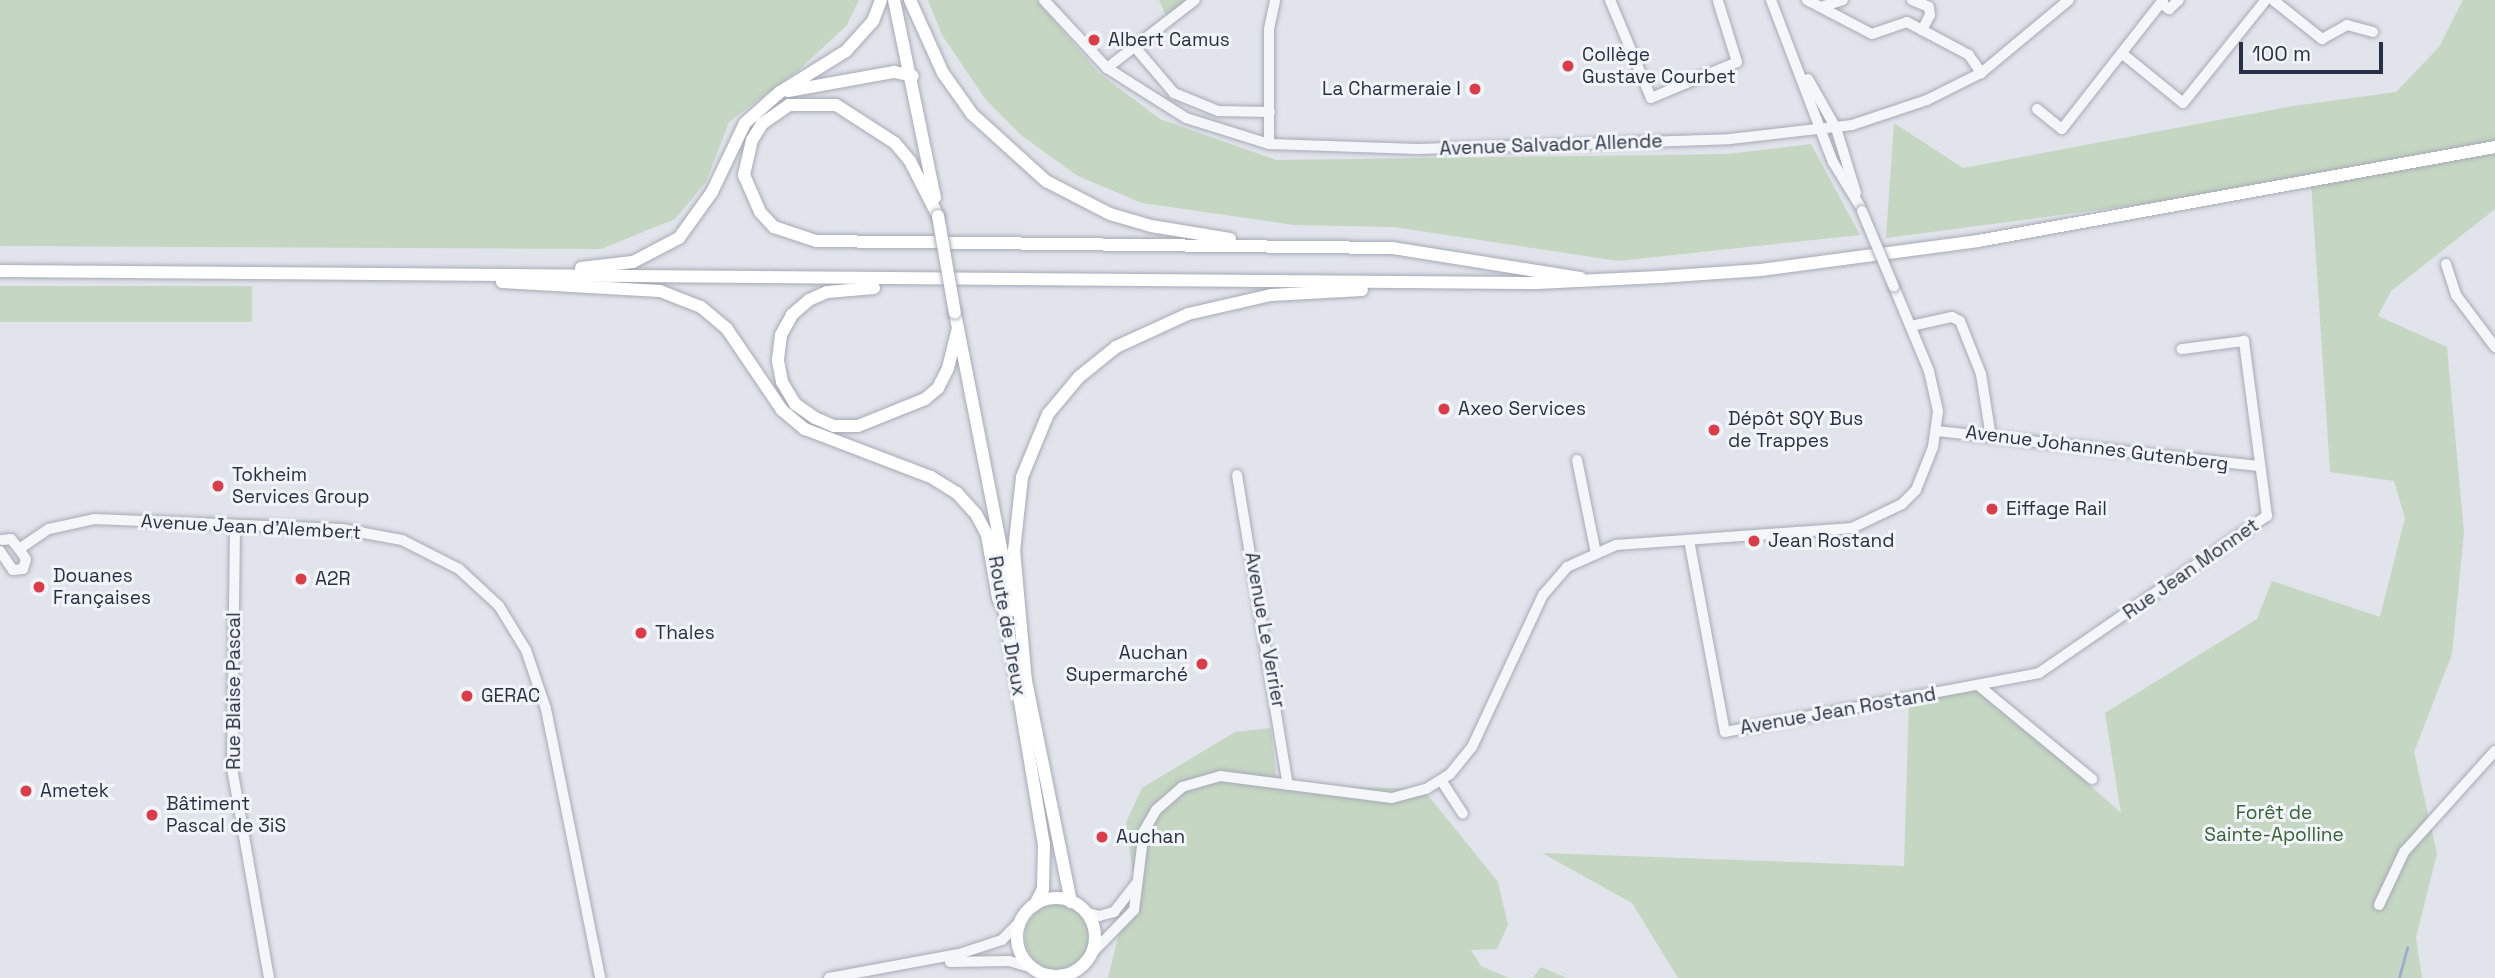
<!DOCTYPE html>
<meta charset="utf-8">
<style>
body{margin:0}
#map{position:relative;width:2495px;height:978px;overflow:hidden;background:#e1e4eb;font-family:"Space Grotesk",sans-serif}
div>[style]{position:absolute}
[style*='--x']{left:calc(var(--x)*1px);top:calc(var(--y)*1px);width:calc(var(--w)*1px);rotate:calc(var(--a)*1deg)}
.green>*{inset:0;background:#c5d6c2;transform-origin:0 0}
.round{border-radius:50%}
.stream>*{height:2.5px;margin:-1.25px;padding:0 1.25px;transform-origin:1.25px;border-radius:1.25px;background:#99afce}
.roads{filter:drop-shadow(0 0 2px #a6aab6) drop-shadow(0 0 2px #a6aab6)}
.minor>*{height:10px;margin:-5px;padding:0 5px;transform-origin:5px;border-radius:5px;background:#f5f6f9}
.major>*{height:12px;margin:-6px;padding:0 6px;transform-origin:6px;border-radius:6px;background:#fff}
.major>.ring{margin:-6px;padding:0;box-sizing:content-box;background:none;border:12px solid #fff;border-radius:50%}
.bridges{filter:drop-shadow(0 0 2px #a6aab6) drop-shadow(0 0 2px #a6aab6)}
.minor-bridge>*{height:10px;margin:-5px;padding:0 5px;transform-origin:5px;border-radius:5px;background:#f5f6f9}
.major-bridge>*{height:12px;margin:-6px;padding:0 6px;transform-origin:6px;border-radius:6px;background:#fff}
.dots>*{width:19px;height:19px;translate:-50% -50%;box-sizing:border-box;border:4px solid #f1f4f8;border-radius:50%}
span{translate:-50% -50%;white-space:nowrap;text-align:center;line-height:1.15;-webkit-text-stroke:6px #f1f4f8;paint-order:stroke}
.poi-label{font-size:19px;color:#283045}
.left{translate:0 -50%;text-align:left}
.right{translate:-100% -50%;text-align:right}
.street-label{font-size:19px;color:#283045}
.park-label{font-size:19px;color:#396234}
.scale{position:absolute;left:2239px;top:42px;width:144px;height:32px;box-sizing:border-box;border:4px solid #283045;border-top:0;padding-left:9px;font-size:21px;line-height:24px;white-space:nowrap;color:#283045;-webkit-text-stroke:5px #f1f4f8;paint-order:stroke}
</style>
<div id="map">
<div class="green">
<div style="clip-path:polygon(0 0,859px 0,847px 25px,800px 69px,729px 122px,706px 182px,675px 219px,601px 249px,0 246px)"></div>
<div style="clip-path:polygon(928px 0,1036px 0,1099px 73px,1160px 119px,1276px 160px,1728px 154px,1811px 144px,1860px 235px,1618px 261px,1394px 227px,1294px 225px,1142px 203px,1078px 176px,1022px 136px,986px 100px,942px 35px)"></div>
<div style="clip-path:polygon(1159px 0,1188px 0,1167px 18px)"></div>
<div style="clip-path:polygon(2463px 0,2495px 0,2495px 209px,2391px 291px,2378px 316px,2447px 347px,2464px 532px,2452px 654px,2414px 752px,2437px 854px,2416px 938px,2422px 978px,1678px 978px,1632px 903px,1542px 853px,1904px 866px,1909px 699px,1978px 686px,2121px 813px,2105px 713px,2257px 619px,2272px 581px,2380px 617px,2405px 518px,2394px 481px,2330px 472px,2311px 182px,1886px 238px,1894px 123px,1963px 168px,2293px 106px,2396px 92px,2439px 47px)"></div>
<div style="left:0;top:286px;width:252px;height:36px"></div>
<div style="clip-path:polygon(1271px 728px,1277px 785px,1423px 789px,1498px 882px,1508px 925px,1497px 949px,1471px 950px,1481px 966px,1509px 978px,1108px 978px,1133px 875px,1126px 822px,1142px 788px,1235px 732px)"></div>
<div class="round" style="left:1025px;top:904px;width:66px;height:66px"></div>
<div style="clip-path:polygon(1541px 967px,1567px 978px,1533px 978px)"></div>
</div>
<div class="stream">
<div style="--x:2399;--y:978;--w:31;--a:-75"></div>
</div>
<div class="roads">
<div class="minor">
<div style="--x:1044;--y:0;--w:93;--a:47.2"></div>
<div style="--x:1107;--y:68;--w:93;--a:32.3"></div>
<div style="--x:1186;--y:118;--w:87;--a:17.4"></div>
<div style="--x:1269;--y:144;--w:149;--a:1.9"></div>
<div style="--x:1418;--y:149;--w:312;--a:-1.8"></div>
<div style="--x:1730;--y:139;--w:123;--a:-6.5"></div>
<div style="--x:1852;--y:125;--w:79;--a:-18.4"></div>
<div style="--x:1927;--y:100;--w:60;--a:-26.6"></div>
<div style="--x:1981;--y:73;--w:114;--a:-39.7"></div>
<div style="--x:1610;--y:0;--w:106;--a:67.3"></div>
<div style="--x:1651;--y:98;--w:93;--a:-22.7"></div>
<div style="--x:1737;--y:62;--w:64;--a:-107.3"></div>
<div style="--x:1771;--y:0;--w:173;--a:69.1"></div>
<div style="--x:1833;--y:162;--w:52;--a:58.5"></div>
<div style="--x:1807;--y:0;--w:73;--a:27.6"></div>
<div style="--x:1872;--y:34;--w:37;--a:-19"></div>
<div style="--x:1907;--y:22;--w:70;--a:28"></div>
<div style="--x:1969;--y:55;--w:22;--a:56"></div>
<div style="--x:1912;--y:0;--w:18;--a:22"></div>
<div style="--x:1929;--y:7;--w:8;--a:83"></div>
<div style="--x:1930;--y:15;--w:17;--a:118"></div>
<div style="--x:2273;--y:0;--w:63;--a:38.5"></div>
<div style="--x:2322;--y:39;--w:29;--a:-29"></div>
<div style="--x:2347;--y:25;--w:27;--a:15"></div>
<div style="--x:2162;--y:4;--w:9;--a:36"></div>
<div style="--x:2169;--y:9;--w:13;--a:-42"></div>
<div style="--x:1821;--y:7;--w:23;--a:-18"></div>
<div style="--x:1134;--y:46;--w:62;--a:49.6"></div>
<div style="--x:1174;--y:93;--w:48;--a:22.2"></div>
<div style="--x:1218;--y:111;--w:52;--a:1.1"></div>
<div style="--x:2124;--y:55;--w:76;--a:39.1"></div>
<div style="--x:2183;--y:103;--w:131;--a:-51.2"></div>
<div style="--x:1107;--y:68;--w:111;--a:-37.7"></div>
<div style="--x:1808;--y:79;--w:56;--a:60.3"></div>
<div style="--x:1836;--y:128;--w:68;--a:72.9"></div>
<div style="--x:2037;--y:109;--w:32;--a:39"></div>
<div style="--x:2062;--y:129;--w:164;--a:-51.9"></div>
<div style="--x:1269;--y:144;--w:115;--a:-90"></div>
<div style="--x:1269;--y:29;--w:30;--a:-78"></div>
<div style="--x:2446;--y:264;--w:33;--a:72"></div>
<div style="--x:2456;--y:295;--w:65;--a:53.1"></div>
<div style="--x:1911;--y:326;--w:42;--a:-12.4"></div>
<div style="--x:1952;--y:317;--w:9;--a:27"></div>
<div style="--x:1960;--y:321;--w:57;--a:68.4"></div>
<div style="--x:1981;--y:374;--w:64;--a:81"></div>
<div style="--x:1937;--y:431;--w:323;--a:6.2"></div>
<div style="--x:1577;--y:460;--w:95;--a:78.5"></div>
<div style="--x:1237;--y:475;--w:314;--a:80.7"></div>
<div style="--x:235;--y:527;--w:241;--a:90.7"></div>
<div style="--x:232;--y:768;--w:213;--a:80"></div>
<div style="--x:1689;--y:540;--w:195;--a:79.4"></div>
<div style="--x:1725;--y:732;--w:319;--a:-10.6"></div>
<div style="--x:2039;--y:673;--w:277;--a:-34.6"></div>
<div style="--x:2267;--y:516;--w:177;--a:-97.5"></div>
<div style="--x:2244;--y:341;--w:63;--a:172.6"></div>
<div style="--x:19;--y:549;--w:36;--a:-34"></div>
<div style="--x:49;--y:529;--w:46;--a:-12.5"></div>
<div style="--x:94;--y:519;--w:248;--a:2.3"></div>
<div style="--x:342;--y:529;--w:61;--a:10.4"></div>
<div style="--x:402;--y:540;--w:64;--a:27"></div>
<div style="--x:459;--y:569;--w:54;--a:42.8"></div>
<div style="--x:499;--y:606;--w:52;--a:58.5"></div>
<div style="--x:526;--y:650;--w:62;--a:71.3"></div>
<div style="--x:546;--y:709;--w:274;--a:78.6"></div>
<div style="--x:0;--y:551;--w:23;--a:56"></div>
<div style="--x:13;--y:570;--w:10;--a:-6"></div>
<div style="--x:23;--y:569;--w:10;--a:-73"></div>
<div style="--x:26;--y:559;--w:12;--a:-125"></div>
<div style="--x:19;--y:549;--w:13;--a:-129"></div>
<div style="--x:11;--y:539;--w:9;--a:174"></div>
<div style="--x:1978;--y:685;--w:148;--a:39.5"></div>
<div style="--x:1441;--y:780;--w:40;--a:57.1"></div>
<div style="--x:2379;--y:905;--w:59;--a:-64.7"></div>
<div style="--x:2404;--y:852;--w:136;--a:-48"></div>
<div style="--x:1085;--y:912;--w:15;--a:16"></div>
<div style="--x:1099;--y:916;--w:16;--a:-15"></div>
<div style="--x:1114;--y:912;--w:36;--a:-52"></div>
<div style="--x:1092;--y:953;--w:60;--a:-45.7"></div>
<div style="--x:1134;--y:910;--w:80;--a:-82.8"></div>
<div style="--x:1144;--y:831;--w:24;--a:-60"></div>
<div style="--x:1156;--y:810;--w:35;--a:-41"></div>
<div style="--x:1182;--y:787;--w:40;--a:-16"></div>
<div style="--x:1220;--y:776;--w:173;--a:7.3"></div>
<div style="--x:1392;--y:798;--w:35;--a:-15"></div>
<div style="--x:1426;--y:789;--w:28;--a:-32"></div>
<div style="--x:1450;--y:774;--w:35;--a:-51"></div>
<div style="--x:1472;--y:747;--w:168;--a:-65"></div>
<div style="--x:1543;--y:595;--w:37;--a:-49"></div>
<div style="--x:1567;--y:567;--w:54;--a:-24.2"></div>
<div style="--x:1616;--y:545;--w:237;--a:-4.1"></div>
<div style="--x:1852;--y:528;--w:55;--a:-25.6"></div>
<div style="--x:1902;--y:504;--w:20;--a:-45"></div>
<div style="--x:1916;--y:490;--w:46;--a:-68.4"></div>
<div style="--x:1933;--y:447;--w:36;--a:-82"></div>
<div style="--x:1938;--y:411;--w:41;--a:-102.7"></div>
<div style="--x:1929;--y:371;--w:91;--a:-112.6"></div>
<div style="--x:950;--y:962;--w:59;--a:-1"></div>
<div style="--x:1009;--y:961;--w:25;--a:16"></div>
<div style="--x:829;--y:978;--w:132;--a:-10.5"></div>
<div style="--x:959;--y:954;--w:45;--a:-18"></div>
<div style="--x:1002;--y:940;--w:29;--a:-46"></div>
</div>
<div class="major">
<div style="--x:894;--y:0;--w:202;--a:78.3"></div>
<div style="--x:910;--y:0;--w:80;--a:65.7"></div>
<div style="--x:943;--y:73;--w:50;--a:54.7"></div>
<div style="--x:972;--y:114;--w:100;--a:42.2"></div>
<div style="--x:1046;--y:181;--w:72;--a:27.3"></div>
<div style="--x:1110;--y:214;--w:43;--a:16.3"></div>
<div style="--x:1151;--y:226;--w:80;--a:9.3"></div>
<div style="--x:788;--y:91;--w:108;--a:-10.2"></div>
<div style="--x:894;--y:72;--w:19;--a:12"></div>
<div style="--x:938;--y:216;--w:62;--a:-117"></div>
<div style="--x:910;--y:161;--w:23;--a:-130"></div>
<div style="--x:895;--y:143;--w:70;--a:-147.2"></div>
<div style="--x:836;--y:105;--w:47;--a:180"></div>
<div style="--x:789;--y:105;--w:33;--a:145"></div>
<div style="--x:762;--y:124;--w:19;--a:122"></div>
<div style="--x:752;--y:140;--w:36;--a:103"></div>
<div style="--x:744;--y:175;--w:40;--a:66.6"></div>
<div style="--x:760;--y:212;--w:21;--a:47"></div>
<div style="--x:774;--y:227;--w:44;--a:18.4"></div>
<div style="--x:816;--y:241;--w:577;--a:0.7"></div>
<div style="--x:1393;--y:248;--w:190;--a:9.1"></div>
<div style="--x:581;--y:268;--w:52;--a:-6.6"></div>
<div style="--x:633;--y:262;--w:52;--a:-27.6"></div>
<div style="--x:679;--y:238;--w:57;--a:-54.3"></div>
<div style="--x:712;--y:192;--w:76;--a:-64.4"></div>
<div style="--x:745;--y:123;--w:47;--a:-41.5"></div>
<div style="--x:780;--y:92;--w:78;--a:-31.8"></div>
<div style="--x:846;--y:51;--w:40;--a:-48"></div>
<div style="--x:873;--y:21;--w:22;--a:-69"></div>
<div style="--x:0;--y:271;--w:1537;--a:0.45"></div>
<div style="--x:1537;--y:283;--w:122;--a:-2.8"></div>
<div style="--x:1659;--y:277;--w:102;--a:-3.9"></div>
<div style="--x:1761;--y:270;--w:219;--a:-7.6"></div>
<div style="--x:1978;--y:241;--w:525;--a:-10.3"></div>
<div style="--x:502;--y:282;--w:158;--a:3.3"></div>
<div style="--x:660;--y:291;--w:44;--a:21.3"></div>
<div style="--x:701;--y:307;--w:34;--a:40"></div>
<div style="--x:727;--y:329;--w:98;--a:55.8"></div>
<div style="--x:782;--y:410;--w:30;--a:40"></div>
<div style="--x:805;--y:429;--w:135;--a:20.9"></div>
<div style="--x:931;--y:477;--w:31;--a:32"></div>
<div style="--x:957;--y:493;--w:28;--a:48"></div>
<div style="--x:976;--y:514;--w:24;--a:62"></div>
<div style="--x:987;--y:535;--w:64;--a:80.1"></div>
<div style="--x:998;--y:598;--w:15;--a:62"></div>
<div style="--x:874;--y:288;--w:47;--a:175.1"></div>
<div style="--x:827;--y:292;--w:20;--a:156"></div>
<div style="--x:809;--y:300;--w:23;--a:139"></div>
<div style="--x:792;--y:315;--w:23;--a:119"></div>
<div style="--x:781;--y:335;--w:26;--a:97"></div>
<div style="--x:778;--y:361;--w:21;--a:79"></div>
<div style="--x:782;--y:382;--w:26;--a:59"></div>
<div style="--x:795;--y:404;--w:24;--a:35"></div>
<div style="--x:815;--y:418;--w:21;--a:23"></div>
<div style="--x:834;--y:426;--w:24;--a:0"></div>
<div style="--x:858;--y:426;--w:72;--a:-21.9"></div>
<div style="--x:925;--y:399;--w:17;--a:-40"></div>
<div style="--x:938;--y:388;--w:22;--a:-63"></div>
<div style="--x:948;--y:368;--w:41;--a:-76"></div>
<div style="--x:955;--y:313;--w:303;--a:78.9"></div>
<div style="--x:1004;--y:606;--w:241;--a:80.5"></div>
<div style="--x:1044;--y:844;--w:45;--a:91.3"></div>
<div style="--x:1043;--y:889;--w:18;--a:117"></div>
<div style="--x:1025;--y:676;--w:231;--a:78.5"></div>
<div style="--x:1026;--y:682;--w:132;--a:-95.2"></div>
<div style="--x:1014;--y:551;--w:74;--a:-83.8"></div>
<div style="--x:1022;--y:477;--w:68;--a:-67.6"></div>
<div style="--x:1048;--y:414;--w:48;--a:-50"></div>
<div style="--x:1079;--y:377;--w:48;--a:-39"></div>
<div style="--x:1116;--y:347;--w:79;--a:-24.6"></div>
<div style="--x:1188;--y:314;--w:85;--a:-12.9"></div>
<div style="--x:1271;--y:295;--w:91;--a:-3.1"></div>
<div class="ring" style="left:1017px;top:898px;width:66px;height:66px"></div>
</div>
</div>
<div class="bridges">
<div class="minor-bridge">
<div style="--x:1862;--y:211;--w:82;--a:67.2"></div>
</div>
<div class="major-bridge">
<div style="--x:938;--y:216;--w:98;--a:80.1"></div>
</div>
</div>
<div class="dots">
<div style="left:1094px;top:40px;background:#db3c47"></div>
<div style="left:1568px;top:66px;background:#db3c47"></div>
<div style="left:1475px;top:89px;background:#db3c47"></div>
<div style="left:1444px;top:409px;background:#db3c47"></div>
<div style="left:1714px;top:430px;background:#db3c47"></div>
<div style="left:218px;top:486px;background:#db3c47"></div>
<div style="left:1992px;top:509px;background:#db3c47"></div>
<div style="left:1754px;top:541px;background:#db3c47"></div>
<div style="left:301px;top:579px;background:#db3c47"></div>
<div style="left:39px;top:587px;background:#db3c47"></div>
<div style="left:641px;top:633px;background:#db3c47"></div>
<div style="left:1202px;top:664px;background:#db3c47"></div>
<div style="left:467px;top:696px;background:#db3c47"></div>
<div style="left:26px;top:791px;background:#db3c47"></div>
<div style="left:152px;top:815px;background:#db3c47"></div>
<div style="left:1102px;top:837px;background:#db3c47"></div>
</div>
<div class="poi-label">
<span class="left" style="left:1108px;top:40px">Albert Camus</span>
<span class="left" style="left:1582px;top:66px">Collège<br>Gustave Courbet</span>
<span class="right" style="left:1461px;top:89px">La Charmeraie I</span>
<span class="left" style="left:1458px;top:409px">Axeo Services</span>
<span class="left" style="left:1728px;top:430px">Dépôt SQY Bus<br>de Trappes</span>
<span class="left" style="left:232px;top:486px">Tokheim<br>Services Group</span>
<span class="left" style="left:2006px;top:509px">Eiffage Rail</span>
<span class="left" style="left:1768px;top:541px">Jean Rostand</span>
<span class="left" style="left:53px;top:587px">Douanes<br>Françaises</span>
<span class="left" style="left:315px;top:579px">A2R</span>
<span class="left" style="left:655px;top:633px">Thales</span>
<span class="right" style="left:1188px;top:664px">Auchan<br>Supermarché</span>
<span class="left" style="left:481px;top:696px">GERAC</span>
<span class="left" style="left:40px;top:791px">Ametek</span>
<span class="left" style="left:166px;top:815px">Bâtiment<br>Pascal de 3iS</span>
<span class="left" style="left:1116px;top:837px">Auchan</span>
</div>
<div class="street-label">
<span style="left:1551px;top:145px;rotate:-2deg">Avenue Salvador Allende</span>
<span style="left:2097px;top:448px;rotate:7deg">Avenue Johannes Gutenberg</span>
<span style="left:251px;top:527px;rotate:3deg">Avenue Jean d'Alembert</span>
<span style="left:2191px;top:569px;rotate:-35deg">Rue Jean Monnet</span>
<span style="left:1007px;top:626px;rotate:80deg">Route de Dreux</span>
<span style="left:1265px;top:630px;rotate:80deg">Avenue Le Verrier</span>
<span style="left:234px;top:691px;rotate:-90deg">Rue Blaise Pascal</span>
<span style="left:1838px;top:711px;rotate:-10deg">Avenue Jean Rostand</span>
</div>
<div class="park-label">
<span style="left:2274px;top:824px">Forêt de<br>Sainte-Apolline</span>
</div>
<div class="scale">100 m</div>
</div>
